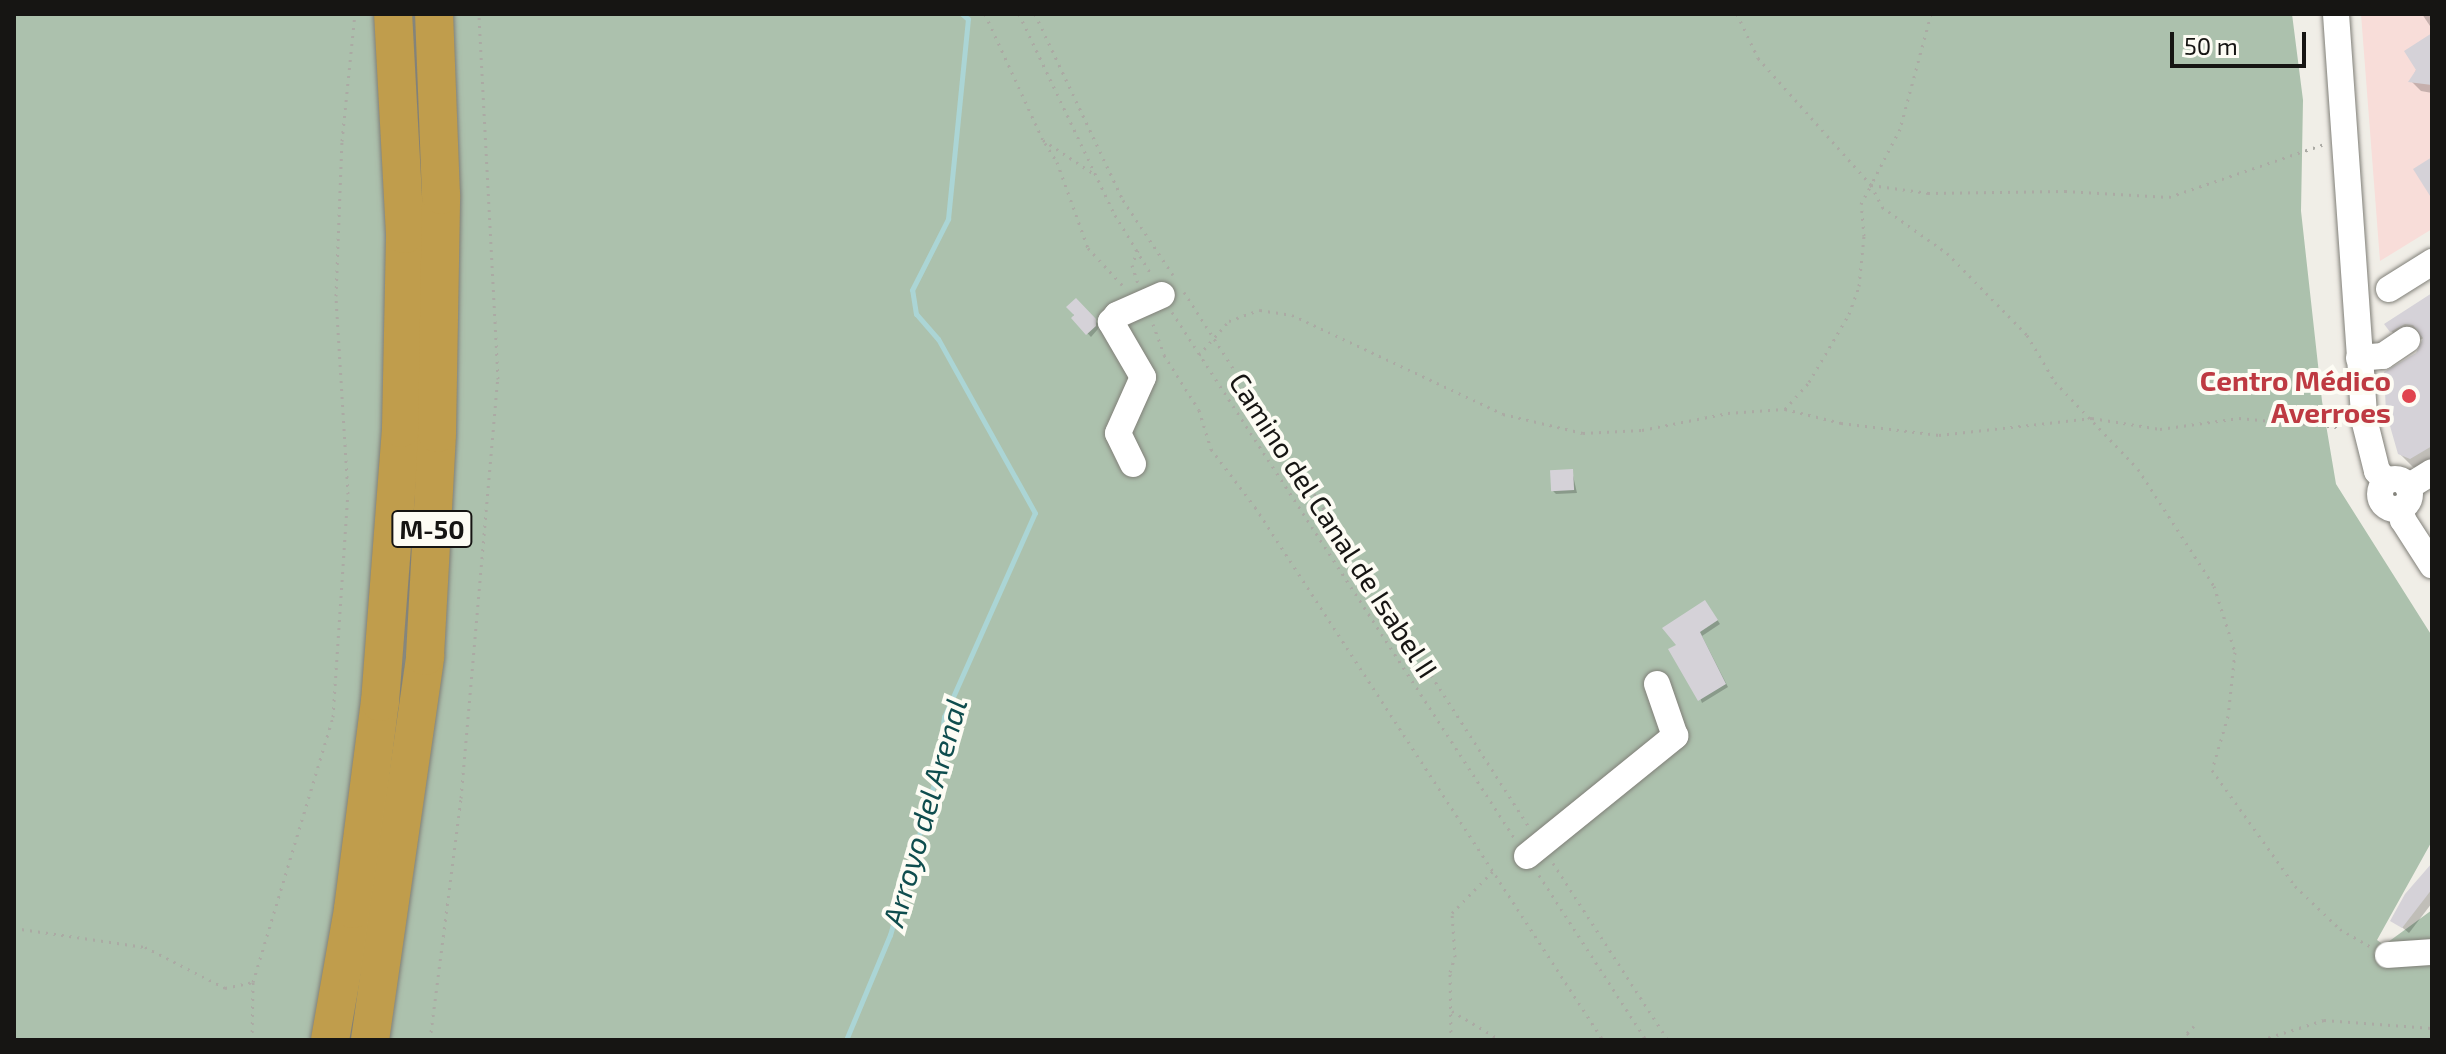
<!DOCTYPE html>
<meta charset="utf-8">
<style>
body{margin:0}
#map{position:relative;width:2446px;height:1054px;overflow:hidden;background:#f0eee7;font-family:"Exo 2",sans-serif}
div>[style]{position:absolute}
[style*='--x']{left:calc(var(--x)*1px);top:calc(var(--y)*1px);width:calc(var(--w)*1px);rotate:calc(var(--a)*1deg)}
.education>*{inset:0;background:#f8ddd9}
.green>*{inset:0;background:#acc1ad}
.shadow>*{inset:0;background:#0003}
.stream>*{height:5px;margin:-2.5px;padding:0 2.5px;transform-origin:2.5px;border-radius:2.5px;background:#abd5d5}
.building>*{inset:0;background:#d5d2d8;transform-origin:0 0}
.path>*{height:3px;margin-top:-1.5px;transform-origin:0;background:repeating-linear-gradient(90deg,#abaaa4 0 2px,transparent 0 8px)}
.roads{filter:drop-shadow(0 0 2px #807f78) drop-shadow(0 0 2px #807f78)}
.minor>*{height:26px;margin:-13px;padding:0 13px;transform-origin:13px;border-radius:13px;background:#fff}
.minor>.ring{margin:-13px;padding:0;box-sizing:content-box;background:none;border:26px solid #fff;border-radius:50%}
.highway>*{height:38px;margin:-19px;padding:0 19px;transform-origin:19px;border-radius:19px;background:#c09d4c}
.dots>*{width:22px;height:22px;translate:-50% -50%;box-sizing:border-box;border:4px solid #fdfcf4;border-radius:50%}
span{translate:-50% -50%;white-space:nowrap;text-align:center;line-height:1.15;-webkit-text-stroke:8px #fdfcf4;paint-order:stroke}
.shield-label span{padding:2px 6px;background:#fdfcf4;border:2px solid;border-radius:6px;-webkit-text-stroke-width:0}
.shield-label{font-size:26px;color:#161513;font-weight:700}
.health-label{font-size:28px;color:#be3a42;font-weight:700}
.right{translate:-100% -50%;text-align:right}
.street-label{font-size:28px;color:#161513}
.water-label{font-size:30px;color:#0f4d4e;font-style:italic}
.frame{position:absolute;inset:0;border:16px solid #161513;pointer-events:none}
.scale{position:absolute;left:2170px;top:32px;width:136px;height:36px;box-sizing:border-box;border:4px solid #161513;border-top:0;padding-left:10px;font-size:24px;line-height:28px;white-space:nowrap;color:#161513;-webkit-text-stroke:6px #fdfcf4;paint-order:stroke}
</style>
<div id="map">
<div class="education">
<div style="clip-path:polygon(2361px 14px,2432px 14px,2432px 229px,2380px 261px)"></div>
</div>
<div class="green">
<div style="clip-path:polygon(14px 14px,2292px 14px,2303px 100px,2301px 211px,2322px 401px,2336px 484px,2432px 636px,2432px 841px,2377px 940px,2384px 945px,2432px 910px,2432px 1040px,14px 1040px)"></div>
</div>
<div class="shadow">
<div style="clip-path:polygon(2422px 14px,2432px 14px,2432px 29px)"></div>
<div style="clip-path:polygon(2432px 35px,2432px 93px,2421px 91px,2411px 81px)"></div>
<div style="clip-path:polygon(2432px 296px,2432px 467px,2425px 472px,2413px 467px,2399px 453px,2417px 355px,2425px 338px,2405px 345px,2391px 331px)"></div>
<div style="clip-path:polygon(1076px 301px,1098px 324px,1098px 329px,1091px 337px,1073px 318px)"></div>
<div style="clip-path:polygon(1572px 471px,1577px 493px,1556px 494px,1553px 491px)"></div>
<div style="clip-path:polygon(1708px 606px,1720px 624px,1702px 636px,1728px 687px,1702px 703px,1679px 645px)"></div>
<div style="clip-path:polygon(2432px 865px,2432px 903px,2409px 933px,2393px 920px)"></div>
</div>
<div class="stream">
<div style="--x:846;--y:1040;--w:114;--a:-67.3"></div>
<div style="--x:890;--y:935;--w:165;--a:-73.8"></div>
<div style="--x:936;--y:777;--w:61;--a:-82.4"></div>
<div style="--x:944;--y:717;--w:223;--a:-66"></div>
<div style="--x:1035;--y:513;--w:199;--a:-119.1"></div>
<div style="--x:938;--y:339;--w:33;--a:-131"></div>
<div style="--x:916;--y:314;--w:24;--a:-99"></div>
<div style="--x:912;--y:290;--w:80;--a:-63.1"></div>
<div style="--x:948;--y:219;--w:201;--a:-84.3"></div>
<div style="--x:968;--y:19;--w:8;--a:-140"></div>
</div>
<div class="building">
<div style="clip-path:polygon(2432px 33px,2432px 85px,2408px 82px,2416px 70px,2404px 51px)"></div>
<div style="clip-path:polygon(2432px 157px,2432px 199px,2413px 169px)"></div>
<div style="clip-path:polygon(2432px 293px,2432px 446px,2410px 459px,2398px 454px,2386px 412px,2384px 372px,2416px 353px,2423px 338px,2413px 325px,2405px 324px,2390px 332px,2384px 324px)"></div>
<div style="clip-path:polygon(1076px 298px,1096px 319px,1096px 326px,1086px 335px,1071px 318px,1074px 315px,1066px 307px)"></div>
<div style="left:1573px;top:469px;width:21px;height:23px;rotate:87deg"></div>
<div style="clip-path:polygon(1705px 600px,1718px 620px,1700px 632px,1726px 684px,1698px 701px,1668px 649px,1676px 645px,1662px 628px)"></div>
<div style="clip-path:polygon(2432px 863px,2432px 889px,2402px 928px,2390px 921px,2405px 894px)"></div>
</div>
<div class="path">
<div style="--x:985;--y:14;--w:139;--a:65.3"></div>
<div style="--x:1043;--y:140;--w:61;--a:33.7"></div>
<div style="--x:1019;--y:14;--w:223;--a:64.5"></div>
<div style="--x:1115;--y:215;--w:69;--a:58.6"></div>
<div style="--x:1035;--y:14;--w:206;--a:64.7"></div>
<div style="--x:1123;--y:200;--w:90;--a:56.3"></div>
<div style="--x:1737;--y:14;--w:49;--a:64.5"></div>
<div style="--x:1758;--y:58;--w:170;--a:48.3"></div>
<div style="--x:1871;--y:185;--w:58;--a:8"></div>
<div style="--x:1928;--y:193;--w:137;--a:-0.8"></div>
<div style="--x:2065;--y:191;--w:104;--a:3.3"></div>
<div style="--x:2169;--y:197;--w:162;--a:-18.8"></div>
<div style="--x:1931;--y:14;--w:119;--a:105.1"></div>
<div style="--x:1900;--y:129;--w:63;--a:117.4"></div>
<div style="--x:1871;--y:185;--w:25;--a:63"></div>
<div style="--x:1882;--y:207;--w:80;--a:35.3"></div>
<div style="--x:1947;--y:253;--w:115;--a:45.7"></div>
<div style="--x:2027;--y:335;--w:55;--a:59.2"></div>
<div style="--x:2055;--y:382;--w:120;--a:46.3"></div>
<div style="--x:2138;--y:469;--w:140;--a:57"></div>
<div style="--x:2214;--y:586;--w:69;--a:72.3"></div>
<div style="--x:2235;--y:652;--w:64;--a:96.2"></div>
<div style="--x:2228;--y:716;--w:56;--a:106.5"></div>
<div style="--x:2212;--y:770;--w:143;--a:54.4"></div>
<div style="--x:2295;--y:886;--w:62;--a:43.7"></div>
<div style="--x:2340;--y:929;--w:34;--a:30"></div>
<div style="--x:1045;--y:143;--w:22;--a:58"></div>
<div style="--x:1057;--y:162;--w:91;--a:70.2"></div>
<div style="--x:1088;--y:248;--w:54;--a:47.2"></div>
<div style="--x:1138;--y:250;--w:16;--a:112"></div>
<div style="--x:1132;--y:265;--w:19;--a:72"></div>
<div style="--x:1184;--y:292;--w:637;--a:57.18"></div>
<div style="--x:1172;--y:312;--w:629;--a:56.94"></div>
<div style="--x:1153;--y:324;--w:33;--a:70"></div>
<div style="--x:1164;--y:355;--w:65;--a:57.5"></div>
<div style="--x:1199;--y:410;--w:41;--a:72.9"></div>
<div style="--x:1211;--y:449;--w:73;--a:52.8"></div>
<div style="--x:1255;--y:507;--w:637;--a:56.86"></div>
<div style="--x:1199;--y:355;--w:45;--a:-48.6"></div>
<div style="--x:1229;--y:321;--w:33;--a:-20"></div>
<div style="--x:1260;--y:310;--w:32;--a:9"></div>
<div style="--x:1292;--y:315;--w:233;--a:25.1"></div>
<div style="--x:1503;--y:414;--w:82;--a:13.4"></div>
<div style="--x:1583;--y:433;--w:59;--a:-2.9"></div>
<div style="--x:1642;--y:430;--w:88;--a:-11.2"></div>
<div style="--x:1728;--y:413;--w:57;--a:-4"></div>
<div style="--x:1785;--y:409;--w:36;--a:-48"></div>
<div style="--x:1809;--y:382;--w:79;--a:-59.5"></div>
<div style="--x:1849;--y:314;--w:30;--a:-70"></div>
<div style="--x:1859;--y:286;--w:50;--a:-84.3"></div>
<div style="--x:1864;--y:236;--w:32;--a:-95"></div>
<div style="--x:1861;--y:204;--w:21;--a:-62"></div>
<div style="--x:1785;--y:409;--w:58;--a:14"></div>
<div style="--x:1841;--y:423;--w:99;--a:7"></div>
<div style="--x:1939;--y:435;--w:154;--a:-6.3"></div>
<div style="--x:2092;--y:418;--w:69;--a:9.2"></div>
<div style="--x:2160;--y:429;--w:80;--a:-7.9"></div>
<div style="--x:2239;--y:418;--w:99;--a:5.2"></div>
<div style="--x:1553;--y:863;--w:211;--a:57"></div>
<div style="--x:1539;--y:875;--w:197;--a:57"></div>
<div style="--x:14;--y:928;--w:132;--a:8.3"></div>
<div style="--x:145;--y:947;--w:90;--a:27.1"></div>
<div style="--x:225;--y:988;--w:29;--a:-12"></div>
<div style="--x:1452;--y:1011;--w:52;--a:31"></div>
<div style="--x:2194;--y:1026;--w:10;--a:135"></div>
<div style="--x:2187;--y:1033;--w:11;--a:41"></div>
<div style="--x:252;--y:1040;--w:58;--a:-89"></div>
<div style="--x:253;--y:982;--w:277;--a:-73.2"></div>
<div style="--x:333;--y:717;--w:224;--a:-86.2"></div>
<div style="--x:348;--y:494;--w:198;--a:-93.5"></div>
<div style="--x:336;--y:296;--w:155;--a:-87.8"></div>
<div style="--x:342;--y:141;--w:128;--a:-84.2"></div>
<div style="--x:430;--y:1040;--w:244;--a:-82.7"></div>
<div style="--x:461;--y:798;--w:421;--a:-85"></div>
<div style="--x:498;--y:379;--w:365;--a:-93"></div>
<div style="--x:1451;--y:1040;--w:68;--a:-90.8"></div>
<div style="--x:1450;--y:972;--w:16;--a:-72"></div>
<div style="--x:1455;--y:957;--w:44;--a:-93.9"></div>
<div style="--x:1452;--y:913;--w:59;--a:-45.7"></div>
<div style="--x:1486;--y:1040;--w:15;--a:0"></div>
<div style="--x:2204;--y:1040;--w:34;--a:0"></div>
<div style="--x:2261;--y:1040;--w:66;--a:-17.6"></div>
<div style="--x:2324;--y:1020;--w:108;--a:4.2"></div>
</div>
<div class="roads">
<div class="minor">
<div style="--x:2336;--y:14;--w:406;--a:86"></div>
<div style="--x:2364;--y:419;--w:54;--a:76"></div>
<div style="--x:2377;--y:471;--w:13;--a:48"></div>
<div style="--x:2389;--y:289;--w:51;--a:-32.1"></div>
<div style="--x:2359;--y:358;--w:24;--a:-5"></div>
<div style="--x:2383;--y:356;--w:29;--a:-34"></div>
<div style="--x:1133;--y:464;--w:34;--a:-116"></div>
<div style="--x:1118;--y:433;--w:61;--a:-65.9"></div>
<div style="--x:1143;--y:377;--w:64;--a:-120.2"></div>
<div style="--x:1111;--y:322;--w:9;--a:-49"></div>
<div style="--x:1117;--y:315;--w:49;--a:-24"></div>
<div class="ring" style="left:2380px;top:479px;width:4px;height:4px"></div>
<div style="--x:2408;--y:487;--w:28;--a:-32"></div>
<div style="--x:2401;--y:508;--w:12;--a:81"></div>
<div style="--x:2403;--y:520;--w:54;--a:57.2"></div>
<div style="--x:1527;--y:856;--w:191;--a:-39"></div>
<div style="--x:1675;--y:736;--w:55;--a:-109.1"></div>
<div style="--x:2388;--y:955;--w:44;--a:-3.9"></div>
</div>
<div class="highway">
<div style="--x:330;--y:1040;--w:133;--a:-80"></div>
<div style="--x:353;--y:909;--w:209;--a:-82.6"></div>
<div style="--x:380;--y:702;--w:275;--a:-85.6"></div>
<div style="--x:401;--y:428;--w:194;--a:-88.8"></div>
<div style="--x:405;--y:234;--w:220;--a:-93.1"></div>
<div style="--x:370;--y:1040;--w:388;--a:-81.8"></div>
<div style="--x:425;--y:656;--w:223;--a:-86.9"></div>
<div style="--x:437;--y:433;--w:238;--a:-89"></div>
<div style="--x:441;--y:195;--w:181;--a:-92.2"></div>
</div>
</div>
<div class="dots">
<div style="left:2409px;top:396px;background:#e0444e"></div>
</div>
<div class="shield-label">
<span style="left:432px;top:529px">M-50</span>
</div>
<div class="health-label">
<span class="right" style="left:2391px;top:396px">Centro Médico<br>Averroes</span>
</div>
<div class="street-label">
<span style="left:1334px;top:525px;rotate:57deg">Camino del Canal de Isabel II</span>
</div>
<div class="water-label">
<span style="left:924px;top:812px;rotate:-74deg">Arroyo del Arenal</span>
</div>
<div class="frame"></div>
<div class="scale">50 m</div>
</div>
